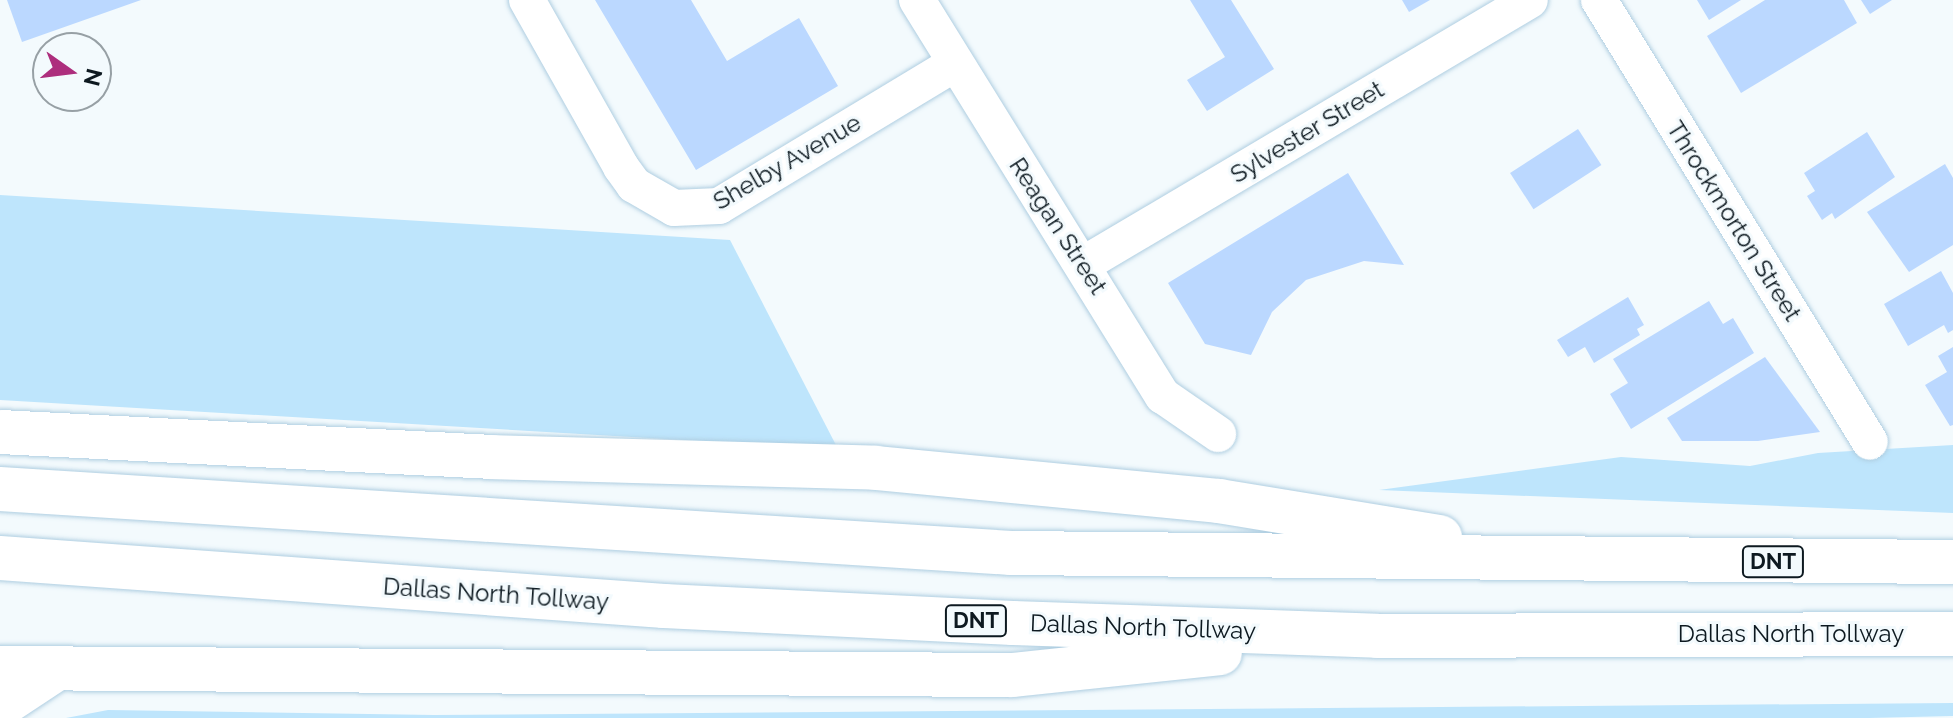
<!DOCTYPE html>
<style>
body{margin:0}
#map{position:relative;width:1953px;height:718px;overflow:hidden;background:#f3fafd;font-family:Raleway,sans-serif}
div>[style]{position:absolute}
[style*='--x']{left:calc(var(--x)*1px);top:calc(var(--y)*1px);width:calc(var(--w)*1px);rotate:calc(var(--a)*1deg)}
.green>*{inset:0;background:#bee5fc}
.building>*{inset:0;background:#bbd8ff;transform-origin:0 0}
.roads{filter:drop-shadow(0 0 2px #afcee1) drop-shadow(0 0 2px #afcee1)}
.minor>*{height:36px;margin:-18px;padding:0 18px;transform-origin:18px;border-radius:18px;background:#fff}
.highway>*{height:44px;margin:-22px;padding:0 22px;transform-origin:22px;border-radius:22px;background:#fff}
span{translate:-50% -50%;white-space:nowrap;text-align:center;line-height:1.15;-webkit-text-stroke:6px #f3fafd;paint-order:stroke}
.shield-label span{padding:2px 6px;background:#f3fafd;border:2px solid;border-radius:6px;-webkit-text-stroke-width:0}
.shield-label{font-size:22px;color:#0d1920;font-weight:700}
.street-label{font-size:24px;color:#0d1920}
.north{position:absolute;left:32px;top:32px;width:80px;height:80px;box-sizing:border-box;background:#f3fafd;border:2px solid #97a0a5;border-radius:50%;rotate:104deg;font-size:22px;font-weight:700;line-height:32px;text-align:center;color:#0d1920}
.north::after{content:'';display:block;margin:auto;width:28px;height:36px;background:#ad2e7d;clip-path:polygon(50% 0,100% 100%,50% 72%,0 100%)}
</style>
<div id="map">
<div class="green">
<div style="clip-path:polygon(0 195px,730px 240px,838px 449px,0 400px)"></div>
<div style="clip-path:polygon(1953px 445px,1953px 513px,1379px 490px,1621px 457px,1750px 466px,1818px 453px)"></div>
<div style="clip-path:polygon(1953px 703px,1953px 716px,1869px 718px,66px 718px,108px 710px,434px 715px)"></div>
</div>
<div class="building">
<div style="clip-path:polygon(7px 0,141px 0,22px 42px)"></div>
<div style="clip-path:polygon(595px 0,691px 0,727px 61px,799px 18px,838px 86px,696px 170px)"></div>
<div style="clip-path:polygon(1190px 0,1231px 0,1274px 69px,1207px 111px,1187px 80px,1225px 57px)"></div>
<div style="clip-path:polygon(1402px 0,1430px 0,1409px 12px)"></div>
<div style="clip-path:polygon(1697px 0,1741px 0,1709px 20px)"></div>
<div style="clip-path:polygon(1765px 0,1844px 0,1857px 23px,1741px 93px,1707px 36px)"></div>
<div style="clip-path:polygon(1861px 0,1892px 0,1870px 14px)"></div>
<div style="left:1578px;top:129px;width:43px;height:81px;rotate:57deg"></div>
<div style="clip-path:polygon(1867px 132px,1895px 177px,1835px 219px,1832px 213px,1822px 220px,1807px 196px,1815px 191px,1804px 173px)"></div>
<div style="clip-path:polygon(1945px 164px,1953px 178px,1953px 245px,1909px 272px,1867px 212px)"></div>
<div style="clip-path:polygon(1348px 173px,1404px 265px,1364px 261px,1306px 280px,1272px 312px,1251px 355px,1205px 344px,1168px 283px)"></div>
<div style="clip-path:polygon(1941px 271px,1953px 293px,1953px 330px,1948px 333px,1944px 325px,1908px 346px,1884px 304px)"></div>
<div style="clip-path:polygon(1628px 297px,1644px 325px,1637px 329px,1640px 335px,1594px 363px,1585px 347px,1568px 357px,1557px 340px)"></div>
<div style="clip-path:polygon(1709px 301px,1723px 324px,1733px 318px,1754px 353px,1631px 429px,1610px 394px,1628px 383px,1613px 359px)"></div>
<div style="clip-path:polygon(1953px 347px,1953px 425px,1950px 426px,1925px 385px,1947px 372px,1938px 356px)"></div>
<div style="clip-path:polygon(1765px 357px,1820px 432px,1758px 441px,1682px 441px,1667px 418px)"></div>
</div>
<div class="roads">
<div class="minor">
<div style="--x:527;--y:0;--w:192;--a:60.6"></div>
<div style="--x:621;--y:167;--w:22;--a:54"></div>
<div style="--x:634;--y:185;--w:46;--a:29.9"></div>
<div style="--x:674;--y:208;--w:45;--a:-2.5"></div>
<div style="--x:719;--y:206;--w:275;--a:-31.1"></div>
<div style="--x:917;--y:0;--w:466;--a:58.2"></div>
<div style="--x:1163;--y:396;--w:67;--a:34.6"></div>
<div style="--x:1599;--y:0;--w:518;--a:58.49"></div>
<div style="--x:1084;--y:264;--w:518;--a:-30.62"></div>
</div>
<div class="highway">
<div style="--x:0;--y:432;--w:492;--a:2.9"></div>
<div style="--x:491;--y:457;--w:385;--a:1.6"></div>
<div style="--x:876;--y:468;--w:345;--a:5.5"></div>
<div style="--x:1219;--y:501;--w:224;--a:9.3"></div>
<div style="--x:0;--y:489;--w:1013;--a:3.62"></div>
<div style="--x:1011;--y:553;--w:942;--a:0.55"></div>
<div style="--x:0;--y:558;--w:666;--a:4.13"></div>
<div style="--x:664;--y:606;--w:349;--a:2.8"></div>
<div style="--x:1013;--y:623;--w:364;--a:2"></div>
<div style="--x:1377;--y:636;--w:576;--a:-0.2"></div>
<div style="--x:0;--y:668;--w:1012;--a:0.4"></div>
<div style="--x:1012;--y:675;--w:209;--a:-6"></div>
<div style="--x:0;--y:706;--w:67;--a:-33.5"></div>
</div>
</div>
<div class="shield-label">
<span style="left:1773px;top:562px">DNT</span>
<span style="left:976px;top:621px">DNT</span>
</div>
<div class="street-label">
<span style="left:1307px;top:132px;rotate:-31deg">Sylvester Street</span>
<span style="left:787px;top:162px;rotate:-30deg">Shelby Avenue</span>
<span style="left:1734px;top:221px;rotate:58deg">Throckmorton Street</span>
<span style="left:1058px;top:226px;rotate:57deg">Reagan Street</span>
<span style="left:496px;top:594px;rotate:4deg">Dallas North Tollway</span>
<span style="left:1143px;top:627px;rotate:2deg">Dallas North Tollway</span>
<span style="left:1791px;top:634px">Dallas North Tollway</span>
</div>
<div class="north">N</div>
</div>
